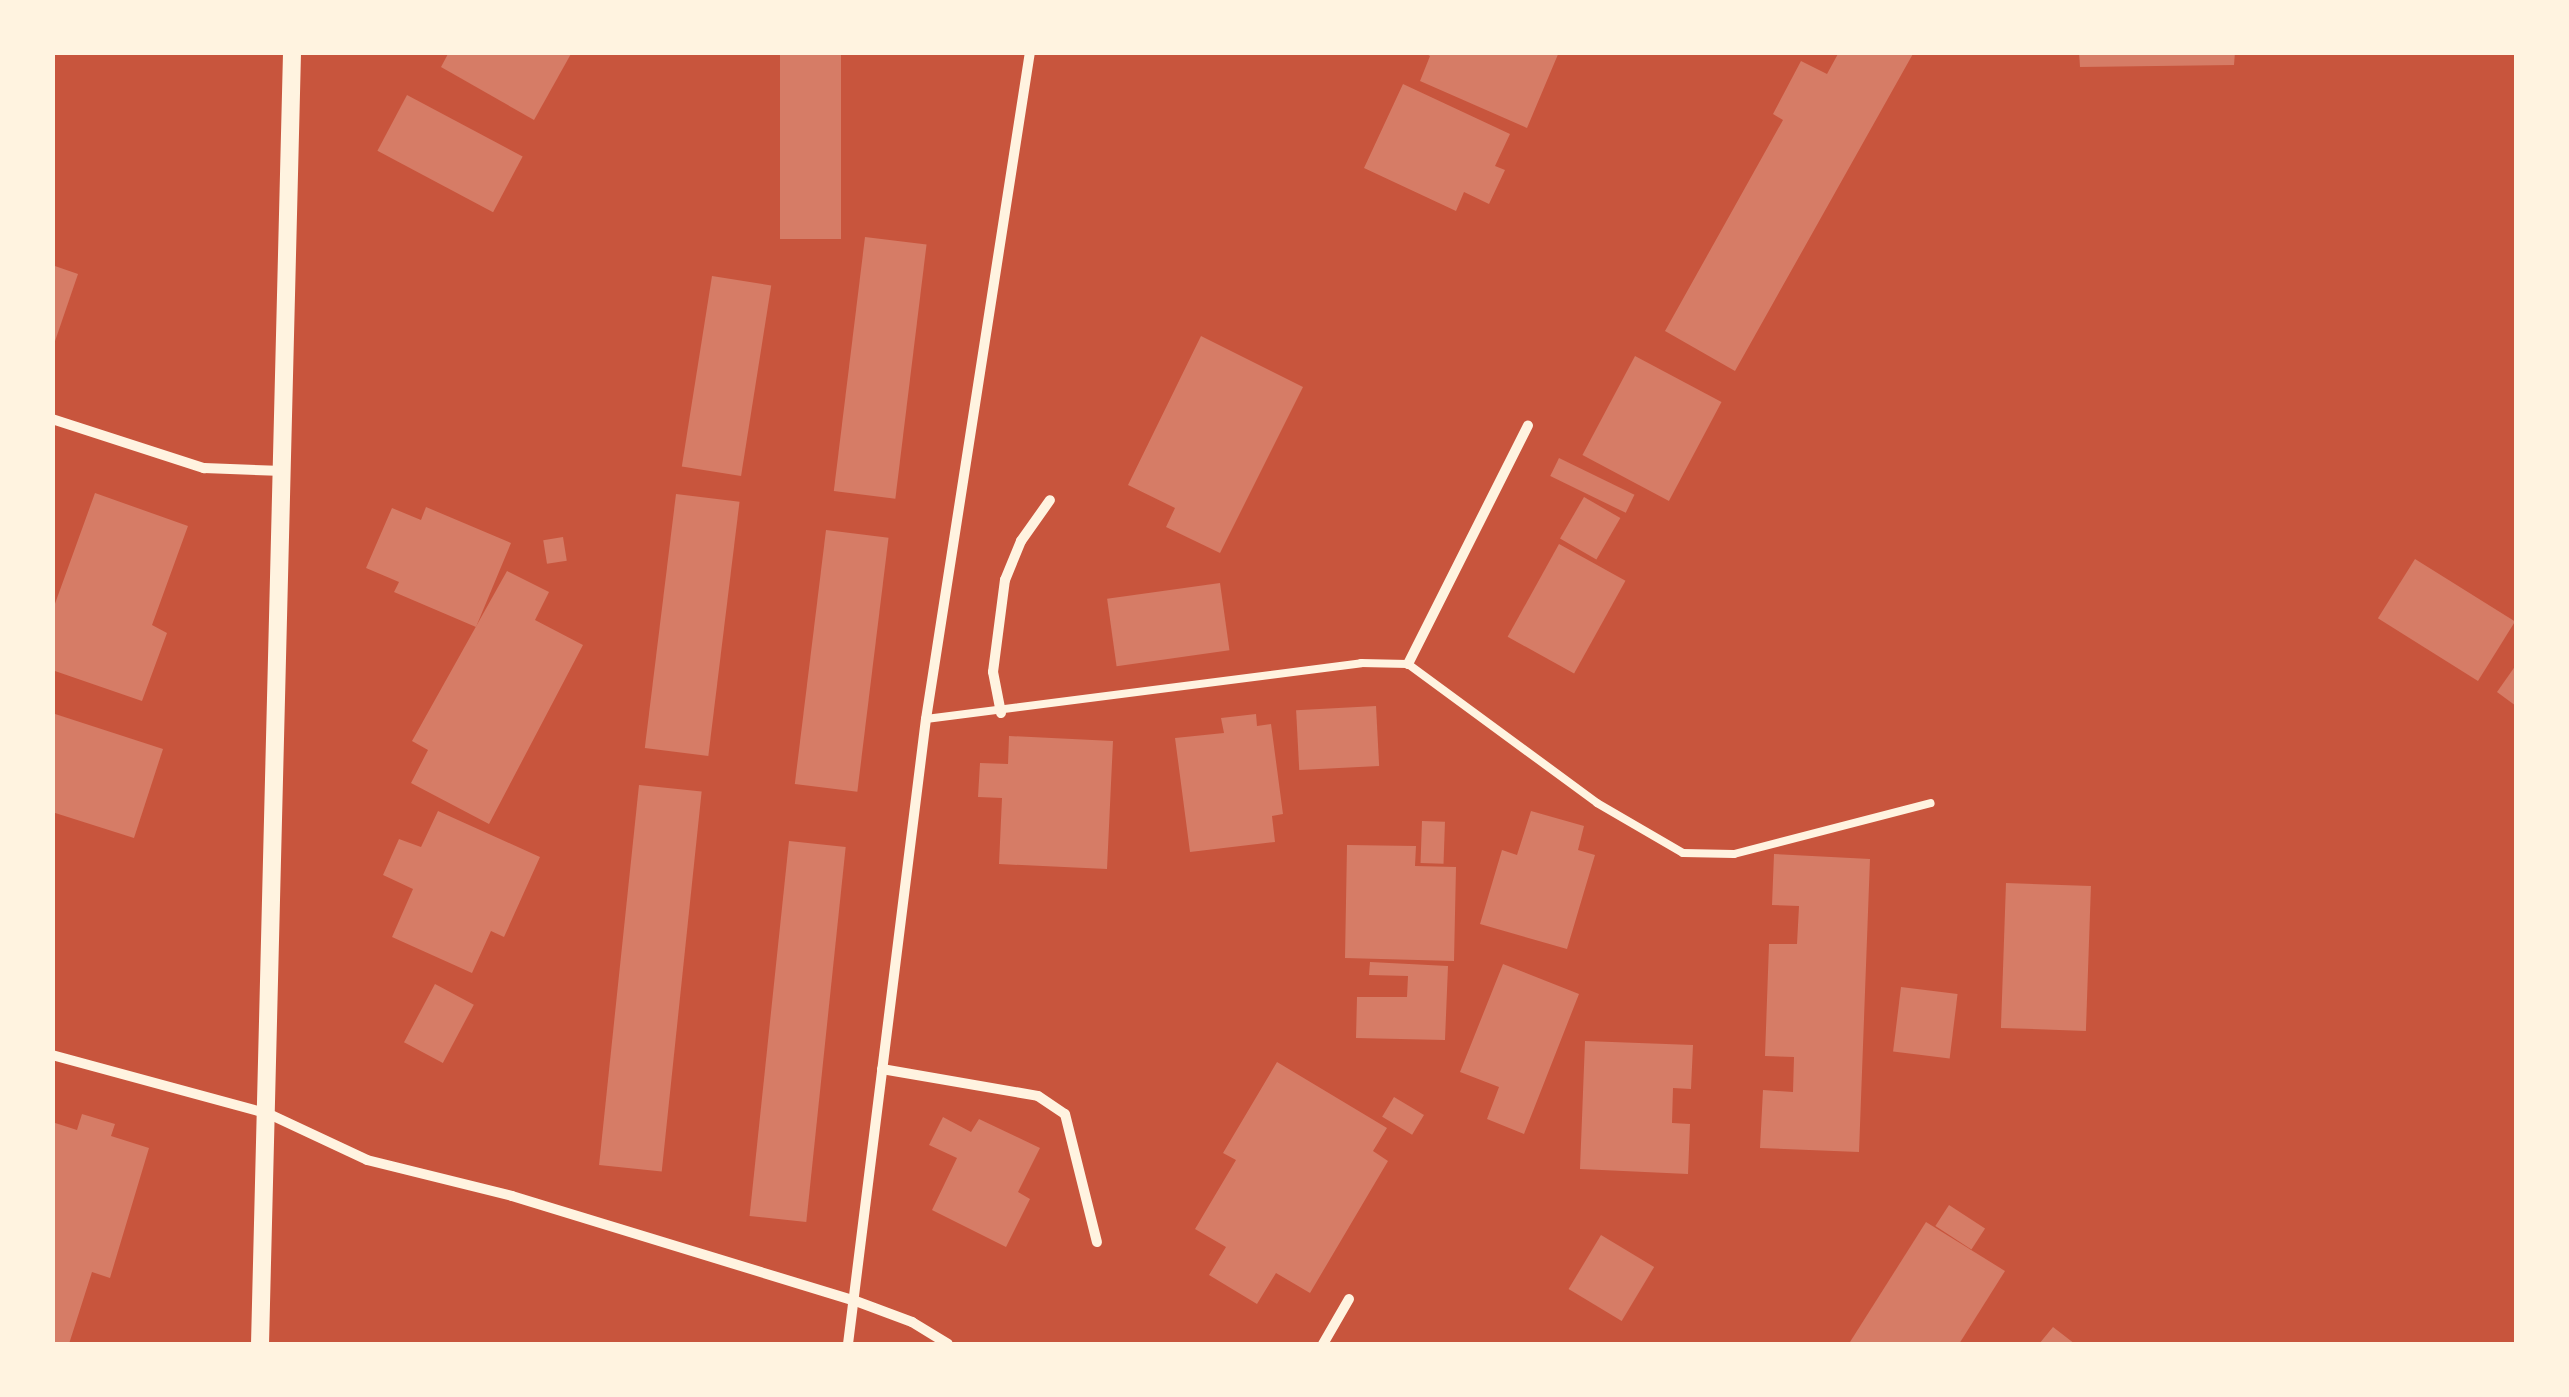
<!DOCTYPE html>
<style>
body{margin:0}
#map{position:relative;width:2569px;height:1397px;overflow:hidden;background:#c8553d;font-family:"Fira Sans",sans-serif}
div>[style]{position:absolute}
[style*='--x']{left:calc(var(--x)*1px);top:calc(var(--y)*1px);width:calc(var(--w)*1px);rotate:calc(var(--a)*1deg)}
.building>*{inset:0;background:#d67c66;transform-origin:0 0}
.service>*{height:8px;margin:-4px;padding:0 4px;transform-origin:4px;border-radius:4px;background:#fff3e0}
.minor>*{height:10px;margin:-5px;padding:0 5px;transform-origin:5px;border-radius:5px;background:#fff3e0}
.tertiary>*{height:18px;margin:-9px;padding:0 9px;transform-origin:9px;border-radius:9px;background:#fff3e0}
span{translate:-50% -50%;white-space:nowrap;text-align:center;line-height:1.15;-webkit-text-stroke:10px #fff3e0;paint-order:stroke}
.frame{position:absolute;inset:0;border:55px solid #fff3e0;pointer-events:none}
</style>
<div id="map">
<div class="building">
<div style="clip-path:polygon(449px 52px,572px 52px,534px 120px,441px 67px)"></div>
<div style="left:780px;top:52px;width:61px;height:187px"></div>
<div style="clip-path:polygon(1423px 52px,1559px 52px,1527px 128px,1420px 81px,1430px 56px)"></div>
<div style="clip-path:polygon(1839px 52px,1914px 52px,1735px 371px,1665px 331px,1783px 120px,1773px 114px,1801px 61px,1827px 74px)"></div>
<div style="clip-path:polygon(2079px 52px,2235px 52px,2234px 65px,2080px 67px)"></div>
<div style="clip-path:polygon(1403px 84px,1510px 134px,1495px 166px,1505px 170px,1489px 204px,1464px 192px,1456px 211px,1364px 168px)"></div>
<div style="left:407px;top:95px;width:131px;height:63px;rotate:28deg"></div>
<div style="left:865px;top:237px;width:62px;height:256px;rotate:7deg"></div>
<div style="clip-path:polygon(52px 265px,78px 274px,53px 347px,52px 346px)"></div>
<div style="left:712px;top:276px;width:60px;height:193px;rotate:9deg"></div>
<div style="clip-path:polygon(1201px 336px,1303px 387px,1220px 553px,1166px 527px,1175px 508px,1128px 485px)"></div>
<div style="left:1635px;top:356px;width:98px;height:112px;rotate:28deg"></div>
<div style="left:1559px;top:458px;width:84px;height:20px;rotate:26deg"></div>
<div style="clip-path:polygon(95px 493px,188px 526px,152px 625px,167px 633px,142px 701px,52px 670px,52px 612px)"></div>
<div style="left:676px;top:494px;width:64px;height:256px;rotate:7deg"></div>
<div style="left:1584px;top:497px;width:42px;height:48px;rotate:30deg"></div>
<div style="clip-path:polygon(426px 507px,511px 543px,476px 627px,394px 592px,399px 582px,366px 568px,392px 508px,421px 520px)"></div>
<div style="left:826px;top:530px;width:63px;height:256px;rotate:7deg"></div>
<div style="left:563px;top:537px;width:24px;height:20px;rotate:81deg"></div>
<div style="left:1559px;top:544px;width:76px;height:106px;rotate:29deg"></div>
<div style="left:2415px;top:559px;width:118px;height:70px;rotate:32deg"></div>
<div style="clip-path:polygon(507px 571px,549px 592px,535px 620px,583px 645px,489px 824px,411px 783px,428px 750px,412px 741px)"></div>
<div style="left:1220px;top:583px;width:68px;height:114px;rotate:82deg"></div>
<div style="clip-path:polygon(2516px 665px,2516px 706px,2497px 692px)"></div>
<div style="left:1376px;top:706px;width:60px;height:80px;rotate:87deg"></div>
<div style="clip-path:polygon(52px 713px,163px 749px,134px 838px,52px 812px)"></div>
<div style="clip-path:polygon(1256px 714px,1257px 726px,1271px 724px,1283px 814px,1272px 816px,1275px 842px,1190px 852px,1175px 738px,1224px 733px,1221px 718px)"></div>
<div style="clip-path:polygon(1009px 736px,1113px 741px,1107px 869px,999px 864px,1002px 798px,978px 797px,980px 763px,1008px 764px)"></div>
<div style="left:639px;top:785px;width:63px;height:382px;rotate:6deg"></div>
<div style="clip-path:polygon(438px 811px,540px 857px,504px 937px,491px 931px,472px 973px,392px 937px,413px 889px,383px 875px,399px 839px,421px 847px)"></div>
<div style="clip-path:polygon(1531px 811px,1584px 826px,1578px 850px,1595px 855px,1567px 949px,1480px 924px,1502px 850px,1517px 855px)"></div>
<div style="left:1422px;top:821px;width:23px;height:42px;rotate:2deg"></div>
<div style="left:789px;top:841px;width:57px;height:377px;rotate:6deg"></div>
<div style="clip-path:polygon(1347px 845px,1416px 846px,1415px 866px,1456px 867px,1454px 961px,1345px 958px)"></div>
<div style="clip-path:polygon(1774px 854px,1870px 859px,1859px 1152px,1760px 1148px,1763px 1090px,1793px 1092px,1794px 1057px,1765px 1056px,1769px 944px,1797px 944px,1799px 906px,1772px 905px)"></div>
<div style="left:2006px;top:883px;width:85px;height:145px;rotate:2deg"></div>
<div style="clip-path:polygon(1370px 962px,1448px 966px,1445px 1040px,1356px 1038px,1357px 997px,1407px 997px,1408px 976px,1369px 975px)"></div>
<div style="clip-path:polygon(1503px 964px,1579px 994px,1524px 1134px,1487px 1119px,1499px 1087px,1460px 1072px)"></div>
<div style="left:435px;top:984px;width:44px;height:66px;rotate:28deg"></div>
<div style="left:1901px;top:987px;width:57px;height:65px;rotate:7deg"></div>
<div style="clip-path:polygon(1585px 1041px,1693px 1045px,1691px 1089px,1673px 1088px,1672px 1123px,1690px 1124px,1688px 1174px,1580px 1169px)"></div>
<div style="clip-path:polygon(1277px 1062px,1387px 1128px,1373px 1151px,1388px 1161px,1310px 1293px,1276px 1273px,1257px 1304px,1209px 1275px,1226px 1247px,1195px 1229px,1236px 1160px,1223px 1153px)"></div>
<div style="left:1394px;top:1097px;width:35px;height:23px;rotate:31deg"></div>
<div style="clip-path:polygon(82px 1114px,115px 1124px,111px 1136px,149px 1148px,110px 1278px,92px 1272px,69px 1344px,52px 1344px,52px 1122px,77px 1130px)"></div>
<div style="clip-path:polygon(943px 1117px,971px 1132px,979px 1119px,1040px 1148px,1018px 1192px,1030px 1199px,1006px 1247px,932px 1210px,957px 1158px,929px 1145px)"></div>
<div style="left:1949px;top:1205px;width:43px;height:25px;rotate:33deg"></div>
<div style="clip-path:polygon(1926px 1222px,2005px 1271px,1959px 1344px,1854px 1344px,1850px 1342px)"></div>
<div style="left:1601px;top:1235px;width:62px;height:63px;rotate:31deg"></div>
<div style="clip-path:polygon(2053px 1327px,2075px 1344px,2039px 1344px)"></div>
</div>
<div class="service">
<div style="--x:926;--y:719;--w:439;--a:-7.3"></div>
<div style="--x:1361;--y:663;--w:47;--a:1.2"></div>
<div style="--x:1408;--y:664;--w:235;--a:36.3"></div>
<div style="--x:1597;--y:803;--w:99;--a:30.2"></div>
<div style="--x:1683;--y:853;--w:51;--a:1.1"></div>
<div style="--x:1734;--y:854;--w:203;--a:-14.5"></div>
</div>
<div class="minor">
<div style="--x:52;--y:419;--w:160;--a:17.9"></div>
<div style="--x:204;--y:468;--w:79;--a:2.2"></div>
<div style="--x:1408;--y:664;--w:267;--a:-63.3"></div>
<div style="--x:1001;--y:713;--w:42;--a:-101"></div>
<div style="--x:993;--y:672;--w:93;--a:-82.6"></div>
<div style="--x:1005;--y:580;--w:42;--a:-67.7"></div>
<div style="--x:1021;--y:541;--w:50;--a:-54.7"></div>
<div style="--x:52;--y:1055;--w:225;--a:15.2"></div>
<div style="--x:269;--y:1114;--w:108;--a:25.1"></div>
<div style="--x:367;--y:1160;--w:149;--a:13.9"></div>
<div style="--x:512;--y:1196;--w:357;--a:17"></div>
<div style="--x:853;--y:1300;--w:63;--a:20.4"></div>
<div style="--x:912;--y:1322;--w:42;--a:31.4"></div>
<div style="--x:882;--y:1069;--w:158;--a:9.8"></div>
<div style="--x:1038;--y:1096;--w:32;--a:34"></div>
<div style="--x:1065;--y:1114;--w:132;--a:76"></div>
<div style="--x:848;--y:1344;--w:630;--a:-82.89"></div>
<div style="--x:926;--y:719;--w:675;--a:-81.14"></div>
<div style="--x:1323;--y:1344;--w:52;--a:-60"></div>
</div>
<div class="tertiary">
<div style="--x:260;--y:1344;--w:1292;--a:-88.58"></div>
</div>
<div class="frame"></div>
</div>
